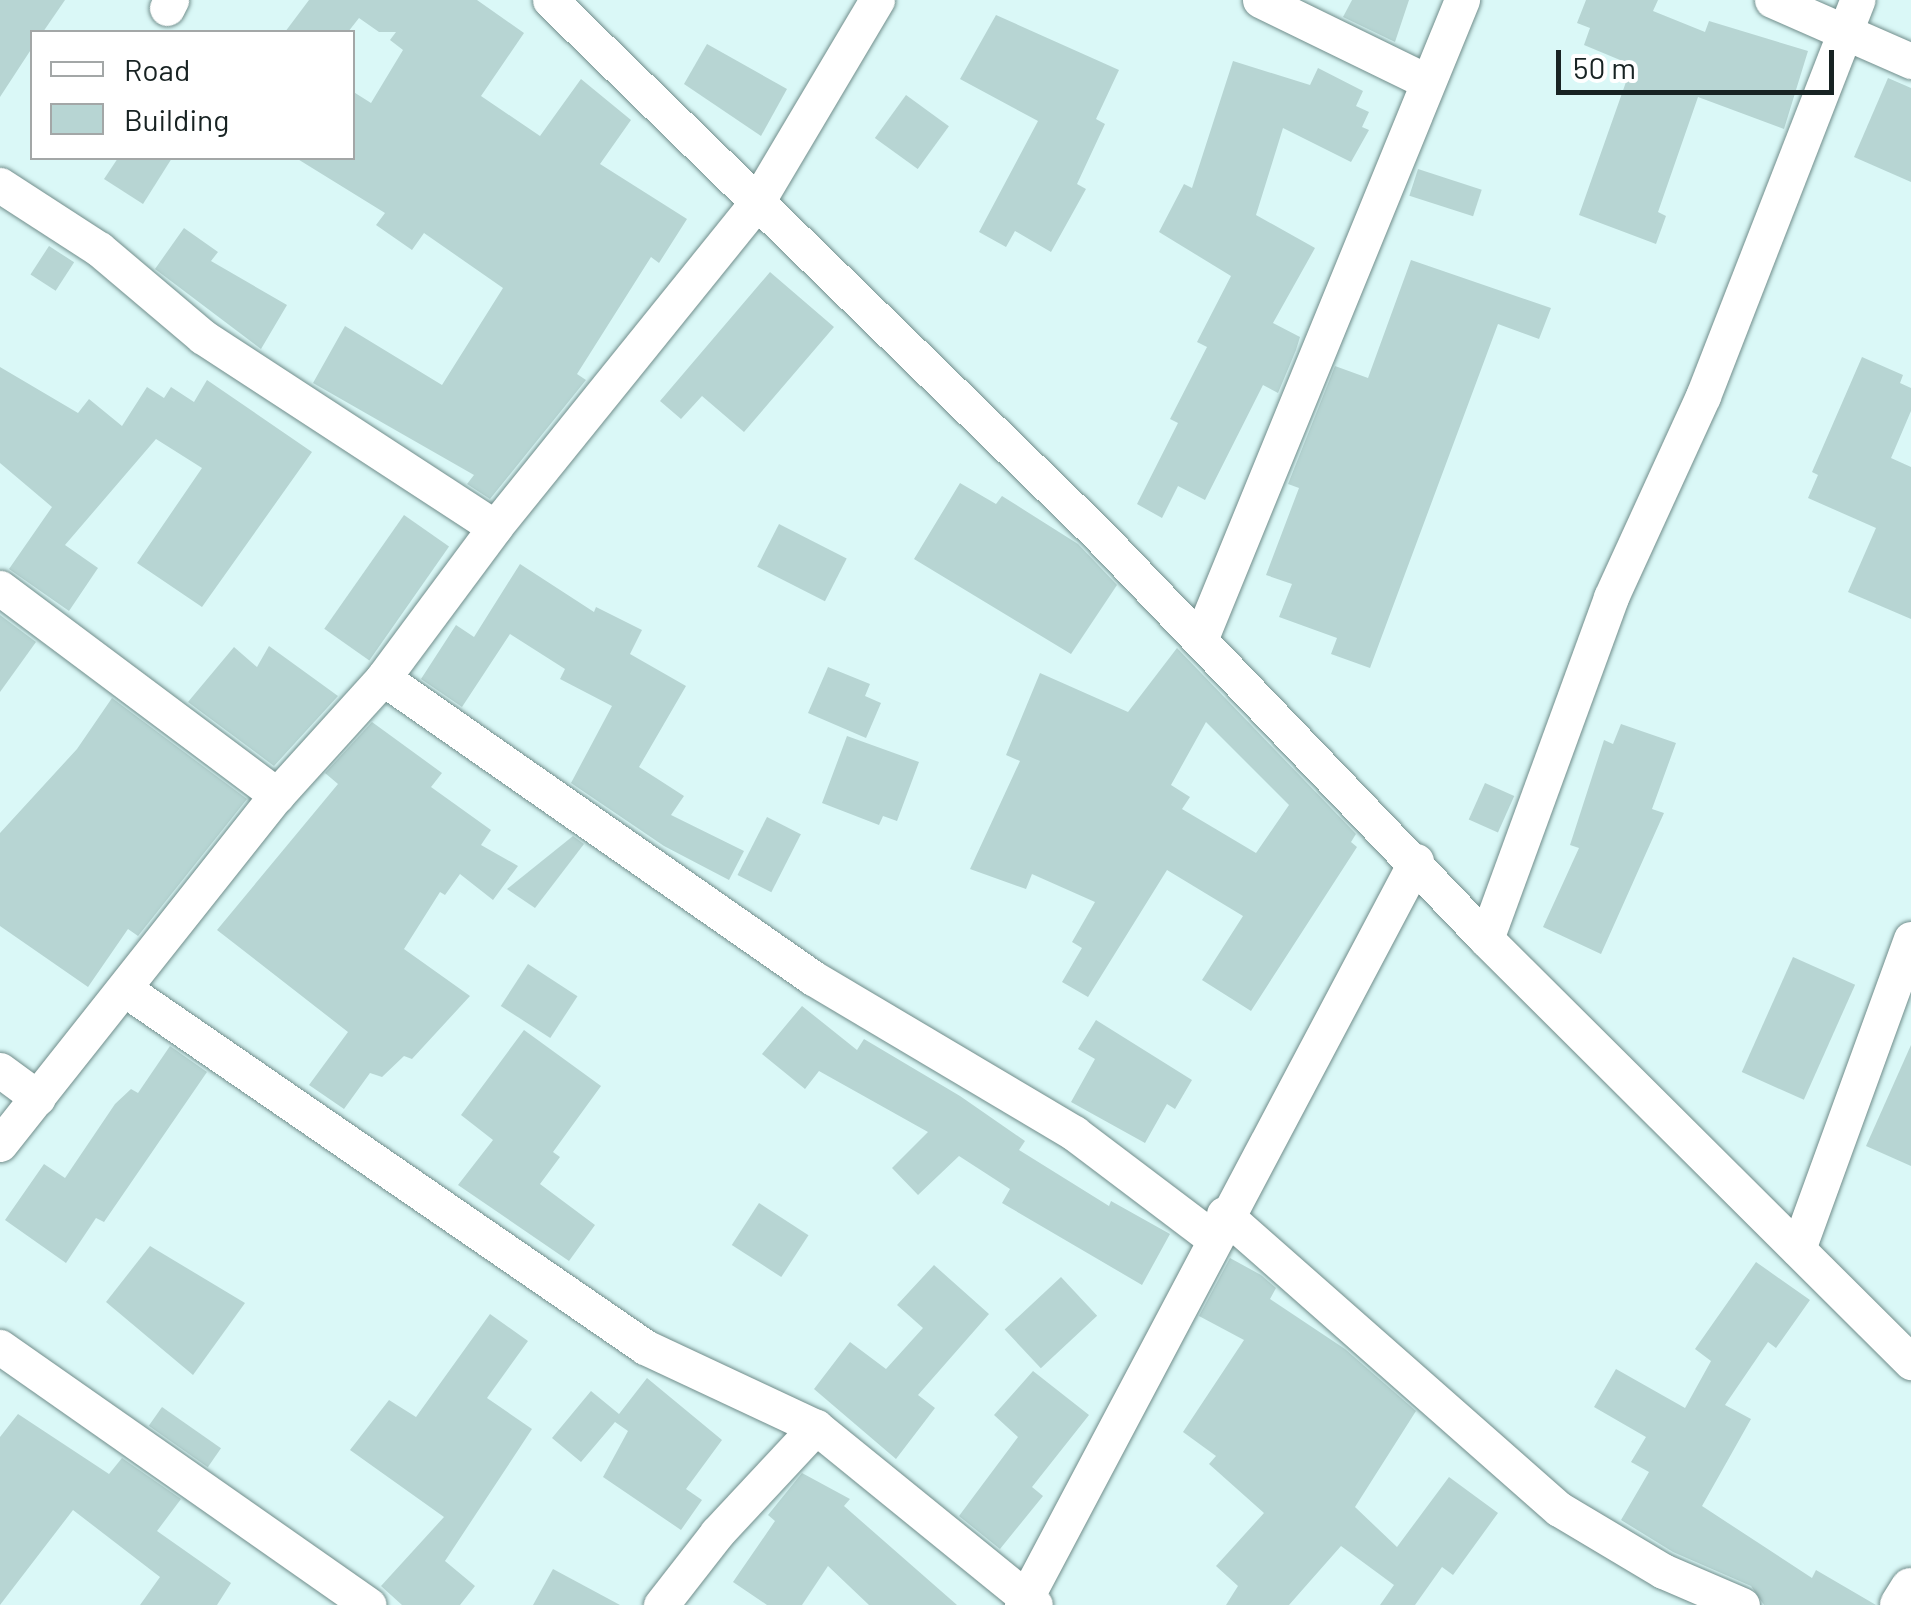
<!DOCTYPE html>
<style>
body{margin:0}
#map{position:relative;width:1911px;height:1605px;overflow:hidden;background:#daf8f7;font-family:Barlow,sans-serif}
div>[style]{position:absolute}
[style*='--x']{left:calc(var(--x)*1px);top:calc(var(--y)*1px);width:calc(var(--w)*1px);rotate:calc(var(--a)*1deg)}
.building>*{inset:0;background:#b7d5d3;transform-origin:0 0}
.roads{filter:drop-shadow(0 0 2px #718d8b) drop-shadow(0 0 2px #718d8b)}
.minor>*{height:35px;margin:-17.5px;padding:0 17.5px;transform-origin:17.5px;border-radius:17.5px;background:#fff}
.tertiary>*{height:42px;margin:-21px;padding:0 21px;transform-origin:21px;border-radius:21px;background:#fff}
span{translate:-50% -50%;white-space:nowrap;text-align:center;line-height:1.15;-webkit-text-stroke:8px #fff;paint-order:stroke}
.legend{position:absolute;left:30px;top:30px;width:325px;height:130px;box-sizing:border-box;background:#fff;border:2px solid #a3a7a7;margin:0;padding:12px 18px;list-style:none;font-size:30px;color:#182323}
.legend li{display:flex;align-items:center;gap:20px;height:50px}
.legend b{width:50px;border:2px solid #a3a7a7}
.scale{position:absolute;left:1556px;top:50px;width:278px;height:45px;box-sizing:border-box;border:5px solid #182323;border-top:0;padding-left:12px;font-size:30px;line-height:35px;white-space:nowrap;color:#182323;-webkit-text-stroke:8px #fff;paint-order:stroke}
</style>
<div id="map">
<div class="building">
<div style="clip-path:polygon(0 0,65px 0,43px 32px,32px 32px,32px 48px,0 97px)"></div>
<div style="clip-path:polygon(309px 0,477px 0,524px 33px,481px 96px,540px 136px,581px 79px,631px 120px,600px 164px,687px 219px,659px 263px,651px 257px,577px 374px,586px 380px,490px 499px,467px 484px,474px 475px,313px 383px,345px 326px,442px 385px,503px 288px,424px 233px,412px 250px,376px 225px,385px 213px,296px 158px,352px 158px,352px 91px,371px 103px,403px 50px,390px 40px,396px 32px,379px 32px,359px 18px,348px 32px,285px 32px)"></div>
<div style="clip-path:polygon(1352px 0,1409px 0,1395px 42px,1343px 17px)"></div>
<div style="clip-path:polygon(1586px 0,1658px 0,1653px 11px,1705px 32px,1709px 21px,1808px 51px,1784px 129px,1698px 97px,1658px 212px,1666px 216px,1656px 244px,1579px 215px,1632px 65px,1584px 45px,1590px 28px,1577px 23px)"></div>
<div style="clip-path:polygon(996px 15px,1119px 70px,1096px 119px,1105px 124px,1077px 184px,1086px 189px,1051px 252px,1015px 231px,1006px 247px,979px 232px,1038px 121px,960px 79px)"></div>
<div style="clip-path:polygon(707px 44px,787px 89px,761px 136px,684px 84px)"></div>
<div style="clip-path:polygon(1233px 61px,1310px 85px,1318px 68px,1363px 91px,1356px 106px,1369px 112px,1362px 127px,1369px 130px,1351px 162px,1283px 128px,1256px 215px,1315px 248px,1273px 323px,1300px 337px,1296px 350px,1278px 393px,1263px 385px,1205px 500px,1178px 486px,1162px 518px,1137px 504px,1178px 423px,1170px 419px,1207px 347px,1197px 342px,1231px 276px,1159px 232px,1184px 184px,1192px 188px)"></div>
<div style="clip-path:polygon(1888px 78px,1911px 88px,1911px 182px,1854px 157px)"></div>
<div style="left:906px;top:95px;width:53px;height:53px;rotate:36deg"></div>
<div style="clip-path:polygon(118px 158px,172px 158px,143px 204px,104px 179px)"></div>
<div style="left:1418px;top:169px;width:67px;height:28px;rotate:18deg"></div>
<div style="clip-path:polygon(184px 228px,218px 252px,211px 261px,287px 305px,261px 349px,155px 269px)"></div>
<div style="left:49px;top:246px;width:30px;height:34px;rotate:33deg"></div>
<div style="clip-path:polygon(1411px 260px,1551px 308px,1539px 339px,1498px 324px,1370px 668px,1331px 654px,1337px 638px,1279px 617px,1292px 584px,1266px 575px,1299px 488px,1288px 484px,1335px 366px,1368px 378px)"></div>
<div style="clip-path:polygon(770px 272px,834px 327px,744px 432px,702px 396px,681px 419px,660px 401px)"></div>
<div style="clip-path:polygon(1862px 357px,1903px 375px,1900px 383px,1911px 388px,1911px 411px,1891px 458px,1911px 467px,1911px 619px,1848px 592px,1876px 528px,1808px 498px,1818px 475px,1812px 472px)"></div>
<div style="clip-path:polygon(0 367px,78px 413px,89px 399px,122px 426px,147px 387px,164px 398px,171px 387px,194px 402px,207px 380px,312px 452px,202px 607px,137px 563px,202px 468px,156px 439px,65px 545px,98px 568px,69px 611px,9px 569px,52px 507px,0 463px)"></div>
<div style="clip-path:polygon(960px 483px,996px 504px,1002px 496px,1078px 544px,1117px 585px,1071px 654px,914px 559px)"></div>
<div style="left:404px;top:515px;width:55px;height:139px;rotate:35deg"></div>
<div style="left:779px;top:524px;width:76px;height:48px;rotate:27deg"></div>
<div style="clip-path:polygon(520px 564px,594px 612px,596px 607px,642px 630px,630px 654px,686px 686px,639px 767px,684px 796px,671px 815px,744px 851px,729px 880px,664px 846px,571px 783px,612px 706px,560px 679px,565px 669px,510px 634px,462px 707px,421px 679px,456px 625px,474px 637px)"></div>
<div style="clip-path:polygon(0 615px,36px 642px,0 692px)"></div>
<div style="clip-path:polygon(269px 646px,338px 696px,274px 766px,188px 702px,234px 647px,257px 667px)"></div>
<div style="clip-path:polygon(evenodd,1177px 648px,1356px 834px,1351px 842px,1357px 847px,1251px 1011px,1202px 980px,1243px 916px,1167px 870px,1088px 997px,1062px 982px,1082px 948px,1072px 942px,1095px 902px,1032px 874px,1026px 889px,970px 869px,1020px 761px,1006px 755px,1040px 673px,1128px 712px,1177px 648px,1206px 722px,1289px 805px,1256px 853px,1182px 809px,1190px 797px,1171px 785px,1206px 722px)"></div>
<div style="clip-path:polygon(828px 667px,870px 684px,865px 696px,881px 703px,866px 738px,808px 713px)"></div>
<div style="clip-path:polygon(112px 698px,247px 799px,138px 936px,128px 929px,88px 987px,0 926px,0 833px,77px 749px)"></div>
<div style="clip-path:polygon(372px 722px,442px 773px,431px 787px,491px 830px,481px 845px,518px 866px,493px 900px,460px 874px,445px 895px,440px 892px,404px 949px,470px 996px,412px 1059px,404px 1056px,382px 1077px,370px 1073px,344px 1109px,309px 1085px,348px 1032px,217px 930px,338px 784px,325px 773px)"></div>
<div style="clip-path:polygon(1621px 724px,1676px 743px,1652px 809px,1664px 813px,1601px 954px,1543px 927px,1579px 848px,1570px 845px,1604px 740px,1613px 744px)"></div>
<div style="clip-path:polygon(847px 736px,919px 762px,897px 821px,883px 816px,879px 825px,822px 803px)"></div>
<div style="left:1485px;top:783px;width:32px;height:40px;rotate:24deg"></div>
<div style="left:767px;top:817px;width:38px;height:65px;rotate:27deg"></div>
<div style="clip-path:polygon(573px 836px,584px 844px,535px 908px,507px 889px)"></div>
<div style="left:1793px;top:957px;width:68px;height:126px;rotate:24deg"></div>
<div style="left:528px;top:964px;width:59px;height:50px;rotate:33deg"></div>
<div style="clip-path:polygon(802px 1006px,857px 1050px,864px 1039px,960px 1096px,1025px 1141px,1019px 1150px,1109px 1206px,1111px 1201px,1170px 1234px,1142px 1285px,1002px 1203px,1010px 1189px,959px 1156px,918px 1195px,892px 1168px,928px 1132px,819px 1071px,805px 1089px,762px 1054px)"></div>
<div style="clip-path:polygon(1096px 1020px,1192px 1080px,1175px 1109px,1167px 1104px,1145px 1143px,1071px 1102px,1095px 1059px,1078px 1049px)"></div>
<div style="clip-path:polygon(524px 1030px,601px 1086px,553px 1152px,560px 1157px,540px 1184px,595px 1225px,569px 1261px,458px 1185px,493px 1140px,461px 1115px)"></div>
<div style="clip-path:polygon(1911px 1045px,1911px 1166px,1866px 1146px)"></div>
<div style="clip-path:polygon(170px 1046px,207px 1072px,104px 1222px,96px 1218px,66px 1263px,5px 1220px,44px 1164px,65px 1178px,115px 1104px,131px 1089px,138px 1093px)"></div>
<div style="left:759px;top:1203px;width:59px;height:50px;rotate:33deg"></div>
<div style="clip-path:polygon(150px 1246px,245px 1303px,193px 1375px,106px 1302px)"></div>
<div style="clip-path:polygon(1230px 1258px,1261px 1275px,1276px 1288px,1270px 1299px,1345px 1349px,1416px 1411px,1355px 1507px,1397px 1547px,1449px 1477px,1498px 1513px,1453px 1575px,1442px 1567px,1415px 1605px,1380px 1605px,1394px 1585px,1341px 1546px,1289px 1605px,1226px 1605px,1238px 1586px,1216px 1566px,1264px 1513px,1209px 1464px,1216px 1456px,1183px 1432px,1244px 1340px,1199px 1316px)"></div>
<div style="clip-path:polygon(1756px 1262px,1810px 1300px,1776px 1348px,1768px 1342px,1725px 1405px,1751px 1419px,1702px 1506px,1812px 1578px,1816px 1570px,1876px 1605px,1764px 1605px,1751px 1586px,1673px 1552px,1621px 1520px,1649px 1472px,1631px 1462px,1646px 1437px,1594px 1407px,1616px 1369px,1685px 1408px,1711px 1361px,1695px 1349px)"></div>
<div style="clip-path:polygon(934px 1265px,989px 1314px,918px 1395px,935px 1408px,896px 1459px,814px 1389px,850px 1342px,886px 1369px,923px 1328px,897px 1305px)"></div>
<div style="left:1061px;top:1277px;width:53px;height:77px;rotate:47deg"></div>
<div style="clip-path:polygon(490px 1314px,528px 1341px,487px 1398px,532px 1429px,445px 1561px,475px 1586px,460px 1605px,402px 1605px,381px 1586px,444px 1517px,350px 1450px,389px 1400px,416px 1417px)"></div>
<div style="clip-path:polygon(1033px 1371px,1089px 1415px,1032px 1487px,1043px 1496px,1000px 1549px,959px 1516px,1018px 1437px,994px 1415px)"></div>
<div style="clip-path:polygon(647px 1378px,722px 1440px,686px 1489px,702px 1500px,681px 1530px,603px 1477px,628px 1431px,615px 1422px,581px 1462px,552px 1438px,591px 1391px,619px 1414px)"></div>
<div style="left:162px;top:1407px;width:72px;height:23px;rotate:35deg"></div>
<div style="clip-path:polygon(18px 1414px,109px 1474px,122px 1458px,181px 1499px,157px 1531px,231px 1583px,217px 1605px,140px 1605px,160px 1577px,73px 1510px,0 1605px,0 1437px)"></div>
<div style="clip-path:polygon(802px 1473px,850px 1499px,844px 1506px,957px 1605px,869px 1605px,828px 1566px,802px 1605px,767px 1605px,733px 1582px,775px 1521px,768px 1515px)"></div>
<div style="clip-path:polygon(553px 1569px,620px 1605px,533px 1605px)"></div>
</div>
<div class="roads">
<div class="minor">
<div style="--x:550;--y:0;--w:765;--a:44.26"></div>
<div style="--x:1098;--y:534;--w:561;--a:46.23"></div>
<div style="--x:1486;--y:939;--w:600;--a:44.86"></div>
<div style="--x:1260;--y:0;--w:185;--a:26"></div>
<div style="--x:1772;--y:0;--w:152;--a:23.7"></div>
<div style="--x:167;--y:8;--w:9;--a:-63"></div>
<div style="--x:0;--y:185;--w:118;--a:32.9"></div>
<div style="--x:99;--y:249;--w:136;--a:40.2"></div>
<div style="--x:203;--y:337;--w:348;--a:33.1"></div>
<div style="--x:0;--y:588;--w:346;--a:36.8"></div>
<div style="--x:1200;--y:640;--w:692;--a:-67.74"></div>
<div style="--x:383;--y:678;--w:524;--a:34.9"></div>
<div style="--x:813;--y:978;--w:304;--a:30.7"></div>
<div style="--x:1074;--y:1133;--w:174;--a:37.1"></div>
<div style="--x:1486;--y:939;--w:364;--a:-69.9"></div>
<div style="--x:1611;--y:597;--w:221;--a:-65.4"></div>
<div style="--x:1703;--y:396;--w:425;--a:-68.7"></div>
<div style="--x:126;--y:990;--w:630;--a:34.52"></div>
<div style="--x:645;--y:1347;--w:189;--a:25.1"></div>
<div style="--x:816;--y:1427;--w:282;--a:39.1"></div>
<div style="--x:0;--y:1070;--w:47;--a:36.4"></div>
<div style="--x:0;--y:1144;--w:446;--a:-51.6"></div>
<div style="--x:277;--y:795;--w:158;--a:-47.8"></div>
<div style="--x:383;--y:678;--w:188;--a:-53.4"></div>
<div style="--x:495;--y:527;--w:417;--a:-51.1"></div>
<div style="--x:757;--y:202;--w:235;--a:-59.3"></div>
<div style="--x:1224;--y:1214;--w:446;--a:41.4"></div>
<div style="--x:1559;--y:1509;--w:121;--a:30.8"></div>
<div style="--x:1663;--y:1571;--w:86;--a:23.3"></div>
<div style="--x:1798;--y:1249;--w:330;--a:-70"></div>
<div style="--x:0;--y:1347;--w:450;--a:35"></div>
<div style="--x:661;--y:1605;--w:91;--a:-52.1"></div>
<div style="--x:717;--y:1533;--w:145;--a:-47"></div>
<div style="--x:1022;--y:1605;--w:842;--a:-62.1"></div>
</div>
<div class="tertiary">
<div style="--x:1901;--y:1605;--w:19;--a:-58"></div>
</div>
</div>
<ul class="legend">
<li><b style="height:12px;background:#fff"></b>Road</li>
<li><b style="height:28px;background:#b7d5d3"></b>Building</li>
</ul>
<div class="scale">50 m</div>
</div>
